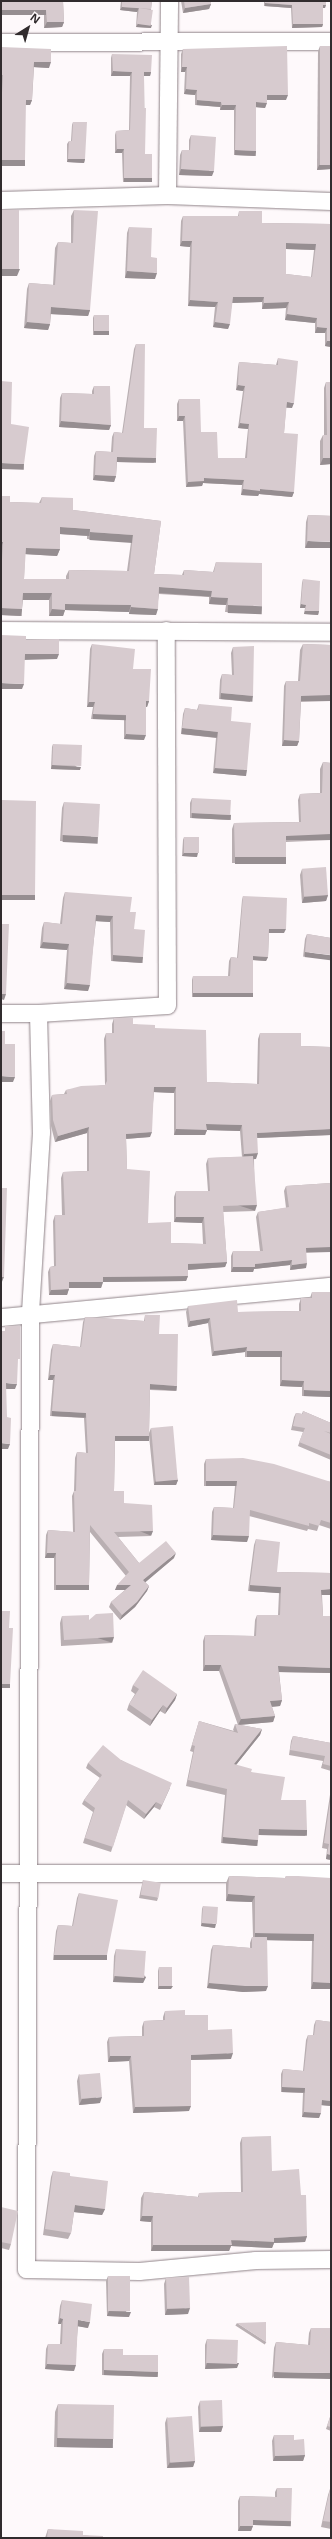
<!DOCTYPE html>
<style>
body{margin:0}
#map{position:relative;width:332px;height:2539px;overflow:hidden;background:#fef9fb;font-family:"Open Sans",sans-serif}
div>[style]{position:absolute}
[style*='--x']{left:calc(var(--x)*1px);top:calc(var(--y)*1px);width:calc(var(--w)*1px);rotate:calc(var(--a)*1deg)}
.roads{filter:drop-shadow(0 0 1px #908489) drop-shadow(0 0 1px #908489)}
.minor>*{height:17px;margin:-8.5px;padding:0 8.5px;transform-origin:8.5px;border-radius:8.5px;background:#fff}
.wall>*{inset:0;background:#b9afb2;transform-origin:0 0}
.shaded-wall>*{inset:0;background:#968e91;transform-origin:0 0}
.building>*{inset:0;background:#d7cbcf;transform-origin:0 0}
span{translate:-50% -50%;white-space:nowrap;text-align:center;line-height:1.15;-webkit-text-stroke:3.5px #fef9fb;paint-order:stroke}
.frame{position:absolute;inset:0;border:2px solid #312c2e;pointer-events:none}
.north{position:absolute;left:8px;top:8px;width:40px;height:40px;-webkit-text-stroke:3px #fef9fb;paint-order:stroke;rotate:37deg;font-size:11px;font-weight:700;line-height:16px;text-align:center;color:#312c2e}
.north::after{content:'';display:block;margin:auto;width:14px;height:18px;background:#312c2e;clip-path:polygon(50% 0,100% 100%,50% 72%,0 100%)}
</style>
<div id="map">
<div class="roads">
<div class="minor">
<div style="--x:1;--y:42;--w:330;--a:-0.2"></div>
<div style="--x:167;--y:195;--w:194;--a:-89.4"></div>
<div style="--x:1;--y:200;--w:166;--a:-1.7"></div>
<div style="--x:167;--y:195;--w:164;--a:2.1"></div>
<div style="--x:1;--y:630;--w:330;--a:0.3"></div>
<div style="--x:1;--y:1013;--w:37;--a:0"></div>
<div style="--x:38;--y:1013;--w:129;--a:-3.5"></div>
<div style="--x:167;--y:1005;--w:375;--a:-90.2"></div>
<div style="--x:38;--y:1013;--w:119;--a:88.6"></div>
<div style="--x:41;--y:1132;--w:182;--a:93.5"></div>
<div style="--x:30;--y:1314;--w:955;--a:90.24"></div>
<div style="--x:26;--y:2269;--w:113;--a:1"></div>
<div style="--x:139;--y:2271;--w:117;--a:-5.4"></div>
<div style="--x:255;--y:2260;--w:76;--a:-0.8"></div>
<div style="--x:1;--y:1317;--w:331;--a:-5.4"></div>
<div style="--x:1;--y:1873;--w:330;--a:0"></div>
</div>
</div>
<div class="wall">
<div style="clip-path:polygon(1px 1px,63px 1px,64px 22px,62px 27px,44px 28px,44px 15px,1px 15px)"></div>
<div style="clip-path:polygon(121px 1px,152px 1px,151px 9px,151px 28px,136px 27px,137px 12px,120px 10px)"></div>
<div style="clip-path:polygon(181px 1px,211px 1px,211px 4px,209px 9px,183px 13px)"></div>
<div style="clip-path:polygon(264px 1px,326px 1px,325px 8px,323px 8px,323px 24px,322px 27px,292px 28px,291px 8px,264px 6px)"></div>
<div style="clip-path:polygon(320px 46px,331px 46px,331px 169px,317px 170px,318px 51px)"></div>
<div style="clip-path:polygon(1px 47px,49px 68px,34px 67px,32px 100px,30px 105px,25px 105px,23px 166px,1px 166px)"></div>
<div style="clip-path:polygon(183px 49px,286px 100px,267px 100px,265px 108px,256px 107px,256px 151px,254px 156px,234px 155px,234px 110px,220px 110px,220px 107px,195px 105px,195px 95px,184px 94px,185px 72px,181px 72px,181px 54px)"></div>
<div style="clip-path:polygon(112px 54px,151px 72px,150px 76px,144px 76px,145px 154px,152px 178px,151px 182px,123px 182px,122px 153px,115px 153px,115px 135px,116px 131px,129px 130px,130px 76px,111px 76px,111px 58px)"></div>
<div style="clip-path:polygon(73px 122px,85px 159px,84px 163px,67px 162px,67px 144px,69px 141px,71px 141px,72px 125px)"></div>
<div style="clip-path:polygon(191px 135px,212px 176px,179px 175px,180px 155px,182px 150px,189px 150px,189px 140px)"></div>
<div style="clip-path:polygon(74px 210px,90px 310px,88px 316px,51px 314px,50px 324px,48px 330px,24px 328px,27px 289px,29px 283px,53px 285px,55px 248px,58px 242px,71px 243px,71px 216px)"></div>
<div style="clip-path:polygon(evenodd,239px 211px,262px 223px,331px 224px,331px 347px,325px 346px,325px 333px,315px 333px,315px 323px,285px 320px,286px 308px,262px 309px,262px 302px,232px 303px,228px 329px,213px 327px,215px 307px,188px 306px,190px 247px,180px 246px,181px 221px,183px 216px,238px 216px,239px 211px,286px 249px,314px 250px,311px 277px,286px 274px,286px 249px)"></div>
<div style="clip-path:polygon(129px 227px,151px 257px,155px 279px,125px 278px,127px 233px)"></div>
<div style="clip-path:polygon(94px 315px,108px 335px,93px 335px,93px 318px)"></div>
<div style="clip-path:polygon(136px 344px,144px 428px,154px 463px,117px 462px,116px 476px,114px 482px,93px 480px,94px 456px,96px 451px,111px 452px,112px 437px,114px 432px,122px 433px,134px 349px)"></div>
<div style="clip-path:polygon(278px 358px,292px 408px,286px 408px,284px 433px,294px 492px,292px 497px,259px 494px,258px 496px,241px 495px,242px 485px,203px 483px,202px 486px,186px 487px,183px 421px,177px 421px,177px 404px,179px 399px,218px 458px,245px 458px,248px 429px,238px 428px,243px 391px,236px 390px,238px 367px,239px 362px,276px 365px)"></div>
<div style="clip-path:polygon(326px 382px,331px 464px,320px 465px,320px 441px,323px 435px,324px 435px,324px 388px)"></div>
<div style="clip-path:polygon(94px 386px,111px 425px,109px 430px,59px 427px,60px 398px,62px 393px,92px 394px,92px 391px)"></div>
<div style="clip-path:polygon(evenodd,1px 496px,10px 502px,39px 503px,42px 497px,73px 510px,161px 521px,154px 574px,182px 575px,184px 570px,213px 572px,216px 562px,260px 613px,225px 612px,226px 605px,209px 604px,209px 597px,159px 594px,156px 615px,129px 614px,129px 612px,65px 610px,63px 616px,49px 616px,49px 600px,23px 600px,22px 609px,20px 616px,1px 615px,1px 496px,60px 534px,87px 536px,87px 539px,131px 542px,127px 571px,69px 570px,66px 576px,66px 579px,24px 579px,25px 554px,57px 556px,60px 549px,60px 534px)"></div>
<div style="clip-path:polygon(308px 515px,331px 516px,305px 548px,306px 522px)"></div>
<div style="clip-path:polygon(303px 579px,319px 611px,318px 615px,304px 614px,305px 608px,300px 608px,302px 583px)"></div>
<div style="clip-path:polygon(92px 644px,133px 669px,149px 701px,147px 707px,146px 707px,144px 740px,124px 739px,124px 720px,91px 719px,93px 707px,87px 707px,90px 649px)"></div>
<div style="clip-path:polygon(303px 644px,331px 645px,331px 701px,301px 702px,299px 741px,297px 746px,282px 746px,284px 686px,286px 681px,298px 681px,300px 650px)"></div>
<div style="clip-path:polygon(233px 647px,253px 696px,250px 702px,219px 699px,220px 680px,222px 674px,232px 675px,231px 653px)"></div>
<div style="clip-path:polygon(199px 704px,231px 721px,246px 776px,213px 773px,216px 738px,181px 734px,183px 714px,185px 708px,197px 710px)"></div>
<div style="clip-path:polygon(53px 744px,80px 770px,51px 769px,52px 747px)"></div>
<div style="clip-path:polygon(323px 762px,331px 763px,331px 840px,286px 842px,284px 863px,232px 863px,232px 829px,234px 823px,299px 822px,298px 800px,300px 794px,320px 793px,320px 769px)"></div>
<div style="clip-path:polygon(192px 798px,231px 815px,229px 820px,190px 818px,190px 803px)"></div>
<div style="clip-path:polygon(64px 802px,96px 843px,60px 841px,62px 808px)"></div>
<div style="clip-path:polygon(184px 837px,197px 857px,182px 856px,183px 840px)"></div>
<div style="clip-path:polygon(331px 843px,331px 868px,330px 868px)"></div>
<div style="clip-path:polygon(302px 869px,328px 895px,326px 901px,302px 903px,300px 875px)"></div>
<div style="clip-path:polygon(65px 892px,130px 912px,134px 929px,143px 957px,141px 963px,111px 961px,110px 922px,96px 921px,88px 991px,64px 989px,67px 950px,40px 948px,42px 928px,44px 922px,60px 924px,63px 898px)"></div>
<div style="clip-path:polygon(243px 896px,284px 933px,269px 933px,268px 957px,266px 961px,253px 960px,252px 997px,192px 997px,192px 980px,193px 976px,228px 976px,229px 961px,231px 957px,237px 958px,242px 900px)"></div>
<div style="clip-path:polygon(307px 934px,331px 938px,303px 957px,305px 939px)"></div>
<div style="clip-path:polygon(evenodd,114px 1018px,133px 1024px,155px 1028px,207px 1082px,257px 1084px,258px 1039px,260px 1033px,301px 1046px,330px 1047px,331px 1042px,331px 1135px,257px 1138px,256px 1159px,254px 1159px,255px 1211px,223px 1212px,227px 1262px,225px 1267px,188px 1270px,188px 1276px,186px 1281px,103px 1282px,101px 1288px,69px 1288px,67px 1295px,49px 1295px,48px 1272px,50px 1267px,54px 1266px,53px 1221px,55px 1215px,62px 1215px,61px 1178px,63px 1172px,87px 1171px,87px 1133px,55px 1142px,51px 1126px,50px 1101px,52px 1095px,64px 1094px,66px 1090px,105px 1085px,104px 1039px,106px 1033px,112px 1033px,112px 1024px,114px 1018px,154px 1092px,174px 1093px,174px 1135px,205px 1135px,207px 1130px,240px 1131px,242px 1157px,208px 1158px,206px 1164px,208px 1191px,176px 1191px,174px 1197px,174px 1222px,202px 1223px,203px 1244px,171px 1243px,148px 1223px,127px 1169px,126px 1139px,150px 1137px,154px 1092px)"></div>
<div style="clip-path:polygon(331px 1183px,331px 1252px,306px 1253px,306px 1268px,290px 1270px,290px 1265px,254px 1269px,253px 1272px,231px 1272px,231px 1256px,233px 1251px,260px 1251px,256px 1217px,258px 1212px,286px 1208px,284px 1191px,286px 1186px)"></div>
<div style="clip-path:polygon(312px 1292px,331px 1292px,331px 1397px,302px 1396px,302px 1387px,280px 1386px,280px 1357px,245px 1357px,245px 1352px,212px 1356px,208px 1323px,188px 1327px,186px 1312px,188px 1306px,238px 1312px,299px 1311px,299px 1304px,301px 1298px,310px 1298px)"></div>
<div style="clip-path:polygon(145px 1315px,159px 1334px,176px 1391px,150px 1390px,149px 1433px,151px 1428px,178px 1480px,176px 1485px,154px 1485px,149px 1436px,147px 1441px,115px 1441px,114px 1491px,151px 1536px,118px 1537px,139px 1563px,174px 1558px,145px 1582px,149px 1586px,147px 1591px,135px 1607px,120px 1620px,109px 1607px,111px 1602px,125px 1590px,115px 1590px,126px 1576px,90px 1532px,89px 1585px,87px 1590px,54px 1590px,54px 1558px,45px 1558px,46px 1535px,48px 1530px,73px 1532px,72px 1496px,74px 1491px,75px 1458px,77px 1452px,86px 1453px,84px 1418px,50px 1416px,53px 1380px,48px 1380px,51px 1350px,53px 1344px,80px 1347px,83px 1322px,85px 1317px,144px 1321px)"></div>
<div style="clip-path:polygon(303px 1411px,331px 1423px,331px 1460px,298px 1446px,303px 1432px,291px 1430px,294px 1417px,296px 1413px,302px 1414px)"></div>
<div style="clip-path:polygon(206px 1459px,331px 1482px,331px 1529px,319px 1525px,317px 1531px,308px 1529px,307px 1531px,249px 1516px,247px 1542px,211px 1540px,212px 1512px,214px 1507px,233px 1508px,235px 1486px,204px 1486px,204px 1464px)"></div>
<div style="clip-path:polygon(256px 1539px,277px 1572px,331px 1573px,331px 1595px,322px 1595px,323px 1616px,331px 1673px,279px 1672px,282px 1700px,280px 1706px,272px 1707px,275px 1716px,273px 1722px,238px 1725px,219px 1671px,203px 1671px,203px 1641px,205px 1635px,254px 1636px,255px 1620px,257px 1615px,278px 1615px,279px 1593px,248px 1591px,254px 1545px)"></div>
<div style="clip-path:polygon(62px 1616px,89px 1620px,112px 1643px,61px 1646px,60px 1623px)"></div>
<div style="clip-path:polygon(133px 1685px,177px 1694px,175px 1700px,165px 1714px,160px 1711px,150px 1726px,127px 1710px,129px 1704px,135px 1694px,131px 1691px)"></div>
<div style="clip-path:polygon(199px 1721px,234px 1731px,233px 1730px,235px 1724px,262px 1729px,260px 1735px,236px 1765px,251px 1772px,281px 1800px,307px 1830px,305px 1836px,258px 1835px,258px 1840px,256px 1846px,221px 1843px,225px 1795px,186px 1786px,193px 1752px,190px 1751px)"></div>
<div style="clip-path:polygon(293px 1736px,331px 1743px,331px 1771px,321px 1768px,323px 1761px,289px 1755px,291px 1741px)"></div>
<div style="clip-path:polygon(121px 1760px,170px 1788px,160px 1810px,154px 1807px,144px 1819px,126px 1805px,111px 1852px,83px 1843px,93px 1812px,82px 1804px,84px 1800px,100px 1778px,86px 1768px,88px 1763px)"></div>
<div style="clip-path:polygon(331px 1788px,331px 1860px,326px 1859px,327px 1849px,322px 1848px)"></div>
<div style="clip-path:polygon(229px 1876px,285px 1878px,286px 1876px,298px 1876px,331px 1989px,311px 1989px,312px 1941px,267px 1940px,266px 1991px,243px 1992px,207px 1988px,211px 1950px,213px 1945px,250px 1948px,250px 1943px,252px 1937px,253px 1937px,252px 1902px,226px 1901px,226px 1883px)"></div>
<div style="clip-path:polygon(143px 1880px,158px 1898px,157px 1901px,139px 1898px)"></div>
<div style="clip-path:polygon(79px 1893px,107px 1955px,106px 1960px,53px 1960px,56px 1931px,58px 1925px,72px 1926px,77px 1898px)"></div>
<div style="clip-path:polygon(203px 1906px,215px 1928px,201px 1926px,202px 1909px)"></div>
<div style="clip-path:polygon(116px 1949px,146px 1977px,143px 1983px,113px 1982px,114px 1956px)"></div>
<div style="clip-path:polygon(159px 1967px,171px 1989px,158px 1989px,158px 1971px)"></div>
<div style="clip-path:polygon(165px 2011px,185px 2015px,208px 2030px,231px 2059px,191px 2060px,189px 2111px,133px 2113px,129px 2061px,108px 2062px,107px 2042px,109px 2037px,142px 2036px,142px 2027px,144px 2021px,163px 2020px,163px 2017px)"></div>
<div style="clip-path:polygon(316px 2020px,331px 2022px,331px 2106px,321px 2105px,319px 2118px,302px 2117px,303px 2093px,281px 2092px,281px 2074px,283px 2069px,303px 2071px,306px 2040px,308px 2035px,313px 2035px,314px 2025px)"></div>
<div style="clip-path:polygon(79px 2074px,100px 2103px,79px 2105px,77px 2081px)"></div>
<div style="clip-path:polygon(242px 2137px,272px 2171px,301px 2195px,307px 2236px,305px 2242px,274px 2243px,272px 2248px,231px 2246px,229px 2251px,151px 2251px,151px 2222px,140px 2221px,141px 2198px,144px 2192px,198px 2197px,199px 2193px,241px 2192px,240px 2143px)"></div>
<div style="clip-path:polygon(53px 2171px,70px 2176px,105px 2209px,102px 2215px,74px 2212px,71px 2233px,68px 2239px,43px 2235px,51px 2177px)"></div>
<div style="clip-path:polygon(1px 2207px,11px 2244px,9px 2250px,1px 2248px)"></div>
<div style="clip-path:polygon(108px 2276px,129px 2317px,107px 2316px,106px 2281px)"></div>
<div style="clip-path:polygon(166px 2278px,188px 2314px,165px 2315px,164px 2284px)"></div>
<div style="clip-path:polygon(62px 2300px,88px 2328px,78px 2326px,74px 2371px,45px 2369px,46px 2349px,48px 2344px,60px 2344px,61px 2324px,58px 2324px,60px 2306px)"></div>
<div style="left:237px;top:2323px;width:35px;height:3px;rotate:33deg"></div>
<div style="clip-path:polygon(311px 2328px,331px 2328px,272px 2378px,274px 2348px,276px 2342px,308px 2345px,309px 2333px)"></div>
<div style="clip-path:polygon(207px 2339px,237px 2368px,205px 2369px,205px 2345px)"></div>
<div style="clip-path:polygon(104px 2349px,158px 2372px,156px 2377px,102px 2375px,102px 2354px)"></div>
<div style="clip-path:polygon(200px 2401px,223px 2426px,221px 2432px,199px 2432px,198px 2407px)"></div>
<div style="clip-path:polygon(58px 2404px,113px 2439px,110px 2448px,54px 2447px,55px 2412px)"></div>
<div style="clip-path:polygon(331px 2414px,331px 2431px,326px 2429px)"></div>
<div style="clip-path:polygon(167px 2417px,195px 2461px,193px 2467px,167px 2468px,165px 2423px)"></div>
<div style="clip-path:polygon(274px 2435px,294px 2440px,305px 2455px,303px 2461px,273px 2461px,272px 2441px)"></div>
<div style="clip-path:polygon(277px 2488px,291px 2521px,289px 2526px,253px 2525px,251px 2531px,238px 2531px,238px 2501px,240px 2496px,275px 2497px,275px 2492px)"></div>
<div style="clip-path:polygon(330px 2489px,331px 2489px,331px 2529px,321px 2527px,328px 2495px)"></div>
<div style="clip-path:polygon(48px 2529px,83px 2535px,103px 2538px,45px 2538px)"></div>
</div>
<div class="shaded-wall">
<div style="left:265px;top:3px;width:27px;height:3px;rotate:4deg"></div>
<div style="clip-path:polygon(211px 4px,209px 9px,183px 13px,185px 8px)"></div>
<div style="clip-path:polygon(323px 5px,326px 5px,325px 8px,321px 8px)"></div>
<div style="clip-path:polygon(122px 7px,139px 8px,137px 12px,120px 10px)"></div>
<div style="left:1px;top:10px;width:45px;height:5px"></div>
<div style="clip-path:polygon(47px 22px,64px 22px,62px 27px,44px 28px)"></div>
<div style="clip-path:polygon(138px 24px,152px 25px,151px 28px,136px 27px)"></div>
<div style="clip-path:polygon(293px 24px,323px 24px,322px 27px,292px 28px)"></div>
<div style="clip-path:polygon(34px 62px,51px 62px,49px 68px,32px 67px)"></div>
<div style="clip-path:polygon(182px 67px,187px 67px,185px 72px,181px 72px)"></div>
<div style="clip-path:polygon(113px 71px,132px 72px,130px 76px,111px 76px)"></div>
<div style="clip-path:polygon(144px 72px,151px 72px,150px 76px,142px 76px)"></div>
<div style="clip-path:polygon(186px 89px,197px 90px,195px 95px,184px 94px)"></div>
<div style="clip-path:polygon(267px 95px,288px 95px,286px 100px,265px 100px)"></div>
<div style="clip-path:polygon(26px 100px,32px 100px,30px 105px,24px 105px)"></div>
<div style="left:197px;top:100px;width:24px;height:5px;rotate:5deg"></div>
<div style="clip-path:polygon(256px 102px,267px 103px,265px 108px,254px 107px)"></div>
<div style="clip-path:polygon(222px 105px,236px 105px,234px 110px,220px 110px)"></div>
<div style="clip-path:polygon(117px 149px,124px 149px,122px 153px,115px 153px)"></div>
<div style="left:235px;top:150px;width:21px;height:5px;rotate:3deg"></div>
<div style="clip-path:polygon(68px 159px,85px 159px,84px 163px,67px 162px)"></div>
<div style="left:1px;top:160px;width:24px;height:6px"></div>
<div style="clip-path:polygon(319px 165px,331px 165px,331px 169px,317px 170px)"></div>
<div style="clip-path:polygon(181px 169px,214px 171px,212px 176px,179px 175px)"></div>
<div style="left:124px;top:178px;width:28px;height:4px"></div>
<div style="clip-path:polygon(182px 241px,192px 241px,190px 247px,180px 246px)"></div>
<div style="left:286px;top:243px;width:30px;height:6px;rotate:2deg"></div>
<div style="clip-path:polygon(1px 269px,20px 269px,17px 276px,1px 276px)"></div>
<div style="clip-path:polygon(127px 271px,157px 273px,155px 279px,125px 278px)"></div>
<div style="clip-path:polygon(233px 297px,264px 297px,262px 302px,231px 303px)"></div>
<div style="clip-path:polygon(190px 300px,218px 302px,215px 307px,188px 306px)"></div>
<div style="clip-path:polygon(289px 302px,286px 308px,262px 309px,264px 303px)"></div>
<div style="clip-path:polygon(51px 307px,90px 310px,88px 316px,49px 314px)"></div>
<div style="clip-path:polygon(287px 314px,317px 318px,315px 323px,285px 320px)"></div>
<div style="clip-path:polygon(27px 322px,50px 324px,48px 330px,24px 328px)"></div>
<div style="clip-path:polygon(215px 322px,230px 324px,228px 329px,213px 327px)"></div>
<div style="clip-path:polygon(317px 327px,327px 328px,325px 333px,315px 333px)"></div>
<div style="left:94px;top:331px;width:15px;height:4px"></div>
<div style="clip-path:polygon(327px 341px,331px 341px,331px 347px,325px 346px)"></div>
<div style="clip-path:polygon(238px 385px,245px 386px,243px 391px,236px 390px)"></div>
<div style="clip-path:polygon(287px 402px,294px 403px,292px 408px,285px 407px)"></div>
<div style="clip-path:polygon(179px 416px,185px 416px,183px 421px,177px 421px)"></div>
<div style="clip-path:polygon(61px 421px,111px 425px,109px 430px,59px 427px)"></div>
<div style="clip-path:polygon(240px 423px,249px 424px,248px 429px,238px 428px)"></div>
<div style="left:117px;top:457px;width:39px;height:5px;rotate:1deg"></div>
<div style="clip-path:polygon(323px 458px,331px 458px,331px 464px,320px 465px)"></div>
<div style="left:1px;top:463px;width:23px;height:6px;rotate:2deg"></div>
<div style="clip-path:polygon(95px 475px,116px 476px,114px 482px,93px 480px)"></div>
<div style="clip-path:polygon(204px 478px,244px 480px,242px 485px,203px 483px,202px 486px,186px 487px,188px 482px)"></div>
<div style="clip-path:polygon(243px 489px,260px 489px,294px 492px,292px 497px,259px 494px,258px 496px,241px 495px)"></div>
<div style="left:60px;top:527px;width:30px;height:7px;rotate:4deg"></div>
<div style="left:90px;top:532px;width:43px;height:8px;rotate:4deg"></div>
<div style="clip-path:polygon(308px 541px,331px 542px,331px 548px,305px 548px)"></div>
<div style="clip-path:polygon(1px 542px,3px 542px,1px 548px)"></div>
<div style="clip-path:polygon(26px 548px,60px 549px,57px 556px,23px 554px)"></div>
<div style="left:159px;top:587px;width:53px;height:6px;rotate:4deg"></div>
<div style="clip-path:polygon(23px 593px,52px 593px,49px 600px,21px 600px)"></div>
<div style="clip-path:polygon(211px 597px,228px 598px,226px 605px,209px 604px)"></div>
<div style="clip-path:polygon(65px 604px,131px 605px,129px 612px,65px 610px,63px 616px,49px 616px,52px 609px)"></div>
<div style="clip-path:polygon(301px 604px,306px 605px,305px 608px,300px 608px)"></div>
<div style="left:228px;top:605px;width:34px;height:8px;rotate:2deg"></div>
<div style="clip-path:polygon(131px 607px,158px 609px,156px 615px,129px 614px)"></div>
<div style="left:1px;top:608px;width:21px;height:7px;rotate:3deg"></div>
<div style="clip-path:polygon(305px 611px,319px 611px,318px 615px,304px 614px)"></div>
<div style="clip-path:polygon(25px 654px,59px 654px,57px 659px,23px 660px)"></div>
<div style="clip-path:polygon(1px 683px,24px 684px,22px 689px,1px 689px)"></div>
<div style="left:221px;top:693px;width:32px;height:6px;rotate:5deg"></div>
<div style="left:331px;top:695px;width:6px;height:30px;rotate:90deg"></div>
<div style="clip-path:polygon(146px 701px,149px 701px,147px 707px,144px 706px)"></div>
<div style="clip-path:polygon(89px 702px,95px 702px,93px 707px,87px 707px)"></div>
<div style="left:93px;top:714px;width:33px;height:5px;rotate:2deg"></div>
<div style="left:182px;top:728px;width:36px;height:6px;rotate:6deg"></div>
<div style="clip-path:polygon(126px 734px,146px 735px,144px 740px,124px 739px)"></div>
<div style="clip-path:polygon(284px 740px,299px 741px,297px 746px,282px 746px)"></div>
<div style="clip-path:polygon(52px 765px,81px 767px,80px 770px,51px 769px)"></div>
<div style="clip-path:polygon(215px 768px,247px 770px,246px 776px,213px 773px)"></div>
<div style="left:192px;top:813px;width:39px;height:5px;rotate:3deg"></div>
<div style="left:331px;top:834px;width:6px;height:45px;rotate:90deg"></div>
<div style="left:63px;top:835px;width:35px;height:7px;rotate:3deg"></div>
<div style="clip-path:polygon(184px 853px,198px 853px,197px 857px,182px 856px)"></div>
<div style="left:235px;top:857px;width:51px;height:7px"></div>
<div style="left:1px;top:895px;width:34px;height:5px"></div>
<div style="clip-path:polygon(328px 895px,326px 901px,302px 903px,304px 897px)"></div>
<div style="clip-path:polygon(96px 915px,113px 916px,110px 922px,94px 921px)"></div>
<div style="clip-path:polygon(269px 929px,286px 929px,284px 933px,267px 933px)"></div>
<div style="clip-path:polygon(43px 942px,69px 944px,67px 950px,40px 948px)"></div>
<div style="left:305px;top:952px;width:26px;height:5px;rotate:7deg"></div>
<div style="left:113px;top:955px;width:30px;height:6px;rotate:4deg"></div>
<div style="clip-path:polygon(253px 956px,268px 957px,266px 961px,252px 960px)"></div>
<div style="clip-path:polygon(67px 983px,90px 985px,88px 991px,64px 989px)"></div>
<div style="left:193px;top:993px;width:60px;height:4px"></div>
<div style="clip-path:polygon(1px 994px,6px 994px,4px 1000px,1px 999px)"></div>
<div style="clip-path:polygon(1px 1076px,15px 1077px,13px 1082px,1px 1082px)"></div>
<div style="clip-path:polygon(154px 1087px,176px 1087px,174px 1093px,152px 1092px)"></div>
<div style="clip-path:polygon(206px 1124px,242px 1125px,240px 1131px,207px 1130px,205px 1135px,174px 1135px,176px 1129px)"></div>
<div style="clip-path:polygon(89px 1127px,87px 1133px,55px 1142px,58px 1136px)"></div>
<div style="clip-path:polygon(331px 1129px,331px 1135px,255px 1138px,257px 1133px)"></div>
<div style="clip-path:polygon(152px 1132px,150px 1137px,124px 1139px,126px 1134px)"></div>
<div style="clip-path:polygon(258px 1153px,256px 1159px,242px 1160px,244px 1154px)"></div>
<div style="left:257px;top:1205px;width:6px;height:34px;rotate:108deg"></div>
<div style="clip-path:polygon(176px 1217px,204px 1217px,202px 1223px,174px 1222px)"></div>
<div style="left:331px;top:1247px;width:5px;height:25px;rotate:90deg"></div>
<div style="clip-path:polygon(292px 1260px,290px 1265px,254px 1269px,253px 1272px,231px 1272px,233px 1267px,255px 1264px)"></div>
<div style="clip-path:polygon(227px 1262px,225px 1267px,186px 1270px,188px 1264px)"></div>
<div style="clip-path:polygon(307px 1263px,306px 1268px,290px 1270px,292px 1265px)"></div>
<div style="clip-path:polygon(188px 1276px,186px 1281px,103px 1282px,101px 1288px,67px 1288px,69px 1282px,103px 1277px)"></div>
<div style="clip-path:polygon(1px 1277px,4px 1277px,1px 1284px)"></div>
<div style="clip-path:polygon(69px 1289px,67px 1295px,49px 1295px,51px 1290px)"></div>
<div style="clip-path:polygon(210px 1318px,208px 1323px,188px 1327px,190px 1321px)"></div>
<div style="clip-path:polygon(247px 1347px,245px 1352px,212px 1356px,214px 1351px)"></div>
<div style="left:247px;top:1351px;width:35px;height:6px"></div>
<div style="clip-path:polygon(50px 1375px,55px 1375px,53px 1380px,48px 1380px)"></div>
<div style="clip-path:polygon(282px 1380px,304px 1381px,302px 1387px,280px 1386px)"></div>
<div style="clip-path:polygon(6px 1383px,17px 1384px,15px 1389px,4px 1389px)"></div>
<div style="left:150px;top:1384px;width:27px;height:5px;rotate:4deg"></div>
<div style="left:304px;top:1390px;width:27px;height:6px;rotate:2deg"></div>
<div style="left:52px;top:1411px;width:34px;height:5px;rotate:3deg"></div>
<div style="left:115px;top:1436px;width:34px;height:5px"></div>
<div style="clip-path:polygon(1px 1443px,10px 1444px,8px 1449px,1px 1449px)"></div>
<div style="clip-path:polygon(156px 1480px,178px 1480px,176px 1485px,154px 1485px)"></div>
<div style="left:206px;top:1481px;width:31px;height:5px"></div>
<div style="left:153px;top:1531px;width:5px;height:39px;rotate:112deg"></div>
<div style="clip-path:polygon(213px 1535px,249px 1536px,247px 1542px,211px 1540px)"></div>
<div style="clip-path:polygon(47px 1553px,56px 1553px,54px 1558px,45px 1558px)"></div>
<div style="clip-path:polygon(176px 1553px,174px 1558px,141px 1586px,143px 1580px)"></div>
<div style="left:56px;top:1585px;width:33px;height:5px"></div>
<div style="clip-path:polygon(117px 1585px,131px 1585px,129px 1590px,115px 1590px)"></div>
<div style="left:250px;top:1585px;width:31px;height:6px;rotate:4deg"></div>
<div style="clip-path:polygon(149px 1586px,147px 1591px,135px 1607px,120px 1620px,122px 1615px)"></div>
<div style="clip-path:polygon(331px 1589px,331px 1595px,319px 1595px,321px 1590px)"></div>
<div style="left:114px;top:1637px;width:6px;height:50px;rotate:108deg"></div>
<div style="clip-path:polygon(205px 1665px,221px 1665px,219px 1671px,203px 1671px)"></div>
<div style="clip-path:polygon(278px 1666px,331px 1668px,331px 1673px,276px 1672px)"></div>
<div style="left:1px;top:1684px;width:9px;height:4px"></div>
<div style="clip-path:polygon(177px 1694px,175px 1700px,165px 1714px,167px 1708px)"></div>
<div style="clip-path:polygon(282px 1700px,280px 1706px,268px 1707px,270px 1701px)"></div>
<div style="clip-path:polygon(163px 1705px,160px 1711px,150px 1726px,152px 1720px)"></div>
<div style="clip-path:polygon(275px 1716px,273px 1722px,238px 1725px,241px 1719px)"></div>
<div style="clip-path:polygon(262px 1729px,260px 1735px,232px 1770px,234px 1764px)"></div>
<div style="clip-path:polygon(156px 1802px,154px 1807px,144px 1819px,146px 1814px)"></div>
<div style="left:259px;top:1829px;width:48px;height:6px;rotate:1deg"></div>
<div style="left:223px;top:1837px;width:35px;height:6px;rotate:5deg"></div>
<div style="clip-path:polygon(327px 1854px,331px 1855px,331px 1860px,326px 1859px)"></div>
<div style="clip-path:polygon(228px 1894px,255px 1896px,252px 1902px,226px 1901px)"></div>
<div style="clip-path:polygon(202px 1923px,216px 1924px,215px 1928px,201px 1926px)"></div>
<div style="left:255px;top:1933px;width:59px;height:7px;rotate:1deg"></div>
<div style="left:54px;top:1955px;width:53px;height:5px"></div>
<div style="clip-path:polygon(115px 1976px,146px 1977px,143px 1983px,113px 1982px)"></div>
<div style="clip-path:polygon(313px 1982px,331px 1983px,331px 1989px,311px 1989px)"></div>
<div style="clip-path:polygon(209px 1983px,268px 1986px,266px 1991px,243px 1992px,207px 1988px)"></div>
<div style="clip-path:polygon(159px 1986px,173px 1986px,171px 1989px,158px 1989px)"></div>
<div style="clip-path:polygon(233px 2053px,231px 2059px,189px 2060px,191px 2055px)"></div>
<div style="clip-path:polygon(110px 2056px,131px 2056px,129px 2061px,108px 2062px)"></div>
<div style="left:282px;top:2087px;width:23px;height:5px;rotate:2deg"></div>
<div style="clip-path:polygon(102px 2097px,100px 2103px,79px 2105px,82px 2099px)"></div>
<div style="clip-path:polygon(322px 2100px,331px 2101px,331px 2106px,320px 2105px)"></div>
<div style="clip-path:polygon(191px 2106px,189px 2111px,133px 2113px,135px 2107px)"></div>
<div style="clip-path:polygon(304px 2112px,321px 2113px,319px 2118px,302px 2117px)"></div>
<div style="clip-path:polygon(75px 2205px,105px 2209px,102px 2215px,73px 2212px)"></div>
<div style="clip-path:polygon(142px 2216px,153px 2216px,151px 2222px,140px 2221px)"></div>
<div style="clip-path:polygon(307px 2236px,305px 2242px,274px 2243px,272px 2248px,231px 2246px,229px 2251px,151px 2251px,153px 2245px,274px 2238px)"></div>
<div style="clip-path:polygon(190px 2308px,188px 2314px,165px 2315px,167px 2309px)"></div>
<div style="clip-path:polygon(109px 2311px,131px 2312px,129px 2317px,107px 2316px)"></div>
<div style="clip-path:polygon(60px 2318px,63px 2319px,61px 2324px,58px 2324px)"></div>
<div style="clip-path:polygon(78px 2320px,90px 2322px,88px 2328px,76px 2326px)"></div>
<div style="clip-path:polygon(207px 2363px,239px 2363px,237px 2368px,205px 2369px)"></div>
<div style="clip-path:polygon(47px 2364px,76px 2365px,74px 2371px,45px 2369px)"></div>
<div style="left:104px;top:2370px;width:54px;height:5px;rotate:2deg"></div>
<div style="left:274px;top:2372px;width:57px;height:6px;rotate:1deg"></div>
<div style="clip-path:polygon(201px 2426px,223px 2426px,221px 2432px,199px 2432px)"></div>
<div style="left:57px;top:2438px;width:56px;height:9px;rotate:1deg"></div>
<div style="clip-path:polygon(305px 2455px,303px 2461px,273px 2461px,275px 2456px)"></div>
<div style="clip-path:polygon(195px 2461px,193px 2467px,167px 2468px,170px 2462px)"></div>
<div style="left:253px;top:2520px;width:38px;height:5px;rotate:2deg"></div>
<div style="clip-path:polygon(240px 2526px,253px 2526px,251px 2531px,238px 2531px)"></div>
</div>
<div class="building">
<div style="clip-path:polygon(1px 1px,63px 1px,64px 22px,47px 22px,46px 10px,1px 10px)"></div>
<div style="clip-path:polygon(122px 1px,152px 1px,151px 9px,122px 7px)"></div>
<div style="clip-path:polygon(184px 1px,211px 1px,211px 4px,185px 8px)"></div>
<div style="clip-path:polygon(265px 1px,326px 1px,326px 5px,323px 5px,323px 24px,293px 24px,292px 5px,265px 3px)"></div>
<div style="left:139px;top:8px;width:14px;height:16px;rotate:8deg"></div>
<div style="clip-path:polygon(287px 46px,288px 95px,267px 95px,267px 103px,256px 102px,256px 151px,235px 150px,236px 105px,222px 105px,221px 102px,197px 100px,197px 90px,186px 89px,187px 67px,182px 67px,183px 49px)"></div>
<div style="left:320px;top:46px;width:11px;height:119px"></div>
<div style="clip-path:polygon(1px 47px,51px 49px,51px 62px,34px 62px,32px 100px,26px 100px,25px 160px,1px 160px,1px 110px,3px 75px,1px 75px)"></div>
<div style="clip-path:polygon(112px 54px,152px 55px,151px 72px,144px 72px,144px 108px,146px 108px,145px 154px,152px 154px,152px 178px,124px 178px,124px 149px,117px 149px,116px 131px,130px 130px,132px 72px,113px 71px)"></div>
<div style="clip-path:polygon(73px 122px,87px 122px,85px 159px,68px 159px,69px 141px,72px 141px)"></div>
<div style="clip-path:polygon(191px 135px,216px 137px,214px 171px,181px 169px,182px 150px,190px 150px)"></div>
<div style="left:1px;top:210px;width:18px;height:59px"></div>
<div style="clip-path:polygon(74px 210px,98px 211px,90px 310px,51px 307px,50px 324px,27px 322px,29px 283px,55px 285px,58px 242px,73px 243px)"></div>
<div style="clip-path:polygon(evenodd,239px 211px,262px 211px,262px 223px,331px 224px,331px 341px,327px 341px,327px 328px,317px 327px,317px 318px,287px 314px,289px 302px,264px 303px,264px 297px,233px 297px,230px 324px,215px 322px,218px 302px,190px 300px,192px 241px,182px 241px,183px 216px,239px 216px,239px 211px,286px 243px,316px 244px,312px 277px,286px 274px,286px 243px)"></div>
<div style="clip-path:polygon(129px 227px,152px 228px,151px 257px,157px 258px,157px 273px,127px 271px)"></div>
<div style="left:94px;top:315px;width:15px;height:16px"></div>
<div style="clip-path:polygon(136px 344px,145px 344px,144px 428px,157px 428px,156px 458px,117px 457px,116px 476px,95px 475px,96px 451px,113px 452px,114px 432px,123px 433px)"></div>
<div style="clip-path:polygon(278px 358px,298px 361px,294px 403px,287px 402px,284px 433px,298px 434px,294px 492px,260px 489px,260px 491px,243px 489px,244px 480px,204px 478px,204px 481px,188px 482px,185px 416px,179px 416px,179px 399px,200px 399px,201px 432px,217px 432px,218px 458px,247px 458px,249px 424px,240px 423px,245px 386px,238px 385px,239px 362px,278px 365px)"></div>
<div style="clip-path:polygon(1px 381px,12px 382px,11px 424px,29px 427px,24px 464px,1px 463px)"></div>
<div style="clip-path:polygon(326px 382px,331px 382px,331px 458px,323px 458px,323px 435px,327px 435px)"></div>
<div style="clip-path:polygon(94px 386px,110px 386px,111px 425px,61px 421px,62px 393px,94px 394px)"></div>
<div style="clip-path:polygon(evenodd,1px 496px,10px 496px,10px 502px,41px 503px,42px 497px,73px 498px,73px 510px,161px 521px,154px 574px,184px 575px,184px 570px,214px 572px,216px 562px,262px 563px,262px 606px,228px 605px,228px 598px,211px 597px,212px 591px,159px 587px,158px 609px,131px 607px,131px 605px,65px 604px,65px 610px,52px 609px,52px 593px,23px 593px,22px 609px,1px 608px,1px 577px,3px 542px,1px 542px,1px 496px,60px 527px,90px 529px,90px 532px,133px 535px,129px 571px,69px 570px,69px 579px,24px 579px,26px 548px,60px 549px,60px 527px)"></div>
<div style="left:308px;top:515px;width:23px;height:26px;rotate:2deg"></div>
<div style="clip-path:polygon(303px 579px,320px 581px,319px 611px,305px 611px,306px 605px,301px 604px)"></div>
<div style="clip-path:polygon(1px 635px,26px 636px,26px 640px,59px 639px,59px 654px,25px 654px,24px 684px,1px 683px)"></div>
<div style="clip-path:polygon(92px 644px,135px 649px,133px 669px,151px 669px,149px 701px,146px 701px,146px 735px,126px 734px,126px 715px,93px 714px,95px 702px,89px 702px)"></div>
<div style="clip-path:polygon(303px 644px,331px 645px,331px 695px,301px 696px,299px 741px,284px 740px,286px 681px,300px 681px)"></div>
<div style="clip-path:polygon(254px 646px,253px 696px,221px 693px,222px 674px,234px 675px,233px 647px)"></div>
<div style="clip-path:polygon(199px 704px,232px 707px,231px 721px,251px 723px,247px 770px,215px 768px,218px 732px,182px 728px,185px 708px,198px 710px)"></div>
<div style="left:53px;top:744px;width:29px;height:21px;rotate:2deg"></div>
<div style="clip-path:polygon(323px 762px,331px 763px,331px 834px,286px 836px,286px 857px,235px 857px,234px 823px,301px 822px,300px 794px,322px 793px)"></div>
<div style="clip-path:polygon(1px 796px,2px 796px,2px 800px,36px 801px,35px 895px,1px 895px)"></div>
<div style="left:192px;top:798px;width:39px;height:15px;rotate:3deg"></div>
<div style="left:64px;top:802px;width:36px;height:33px;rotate:3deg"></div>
<div style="left:184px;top:837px;width:15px;height:16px"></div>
<div style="left:326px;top:867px;width:28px;height:24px;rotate:86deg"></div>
<div style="clip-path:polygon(65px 892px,132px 897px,130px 912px,136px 912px,134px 929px,145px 930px,143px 957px,113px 955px,113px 916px,96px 915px,90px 985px,67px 983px,69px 944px,43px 942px,44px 922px,62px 924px)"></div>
<div style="clip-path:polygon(243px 896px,287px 898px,286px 929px,269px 929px,268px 957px,253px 956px,253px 993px,193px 993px,193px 976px,230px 976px,231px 957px,238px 958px)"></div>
<div style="clip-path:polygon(1px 924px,9px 924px,6px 994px,1px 994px)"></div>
<div style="clip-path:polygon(307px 934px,331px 938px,331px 955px,305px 952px)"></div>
<div style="clip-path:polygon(114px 1018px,133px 1018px,133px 1024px,155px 1025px,155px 1028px,206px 1030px,207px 1082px,259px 1084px,260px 1033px,301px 1033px,301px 1046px,331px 1047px,331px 1129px,257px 1133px,258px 1153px,244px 1154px,242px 1125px,206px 1124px,207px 1130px,176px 1129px,176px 1087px,154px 1087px,152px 1132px,126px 1134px,127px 1169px,150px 1171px,148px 1223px,171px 1222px,171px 1243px,206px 1244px,204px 1217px,176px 1217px,176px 1191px,210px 1191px,208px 1158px,253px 1156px,257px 1205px,223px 1206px,227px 1262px,188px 1264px,188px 1276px,103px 1277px,103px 1282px,69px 1282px,69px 1289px,51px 1290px,50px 1267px,56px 1266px,55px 1215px,65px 1215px,63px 1172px,89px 1171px,89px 1127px,58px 1136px,53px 1120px,52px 1095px,67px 1094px,66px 1090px,81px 1086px,105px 1085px,107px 1081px,106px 1033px,114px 1033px)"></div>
<div style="clip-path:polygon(1px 1031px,5px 1031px,5px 1044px,15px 1044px,15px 1077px,1px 1076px)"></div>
<div style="clip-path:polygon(331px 1183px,331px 1247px,306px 1248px,307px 1263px,292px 1265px,292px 1260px,255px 1264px,255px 1267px,233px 1267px,233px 1251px,263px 1251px,258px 1212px,289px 1207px,286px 1186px)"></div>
<div style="clip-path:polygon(1px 1188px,7px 1188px,4px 1277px,1px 1277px)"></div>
<div style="clip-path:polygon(312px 1292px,331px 1292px,331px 1391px,304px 1390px,304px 1381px,282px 1380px,282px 1351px,247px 1351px,247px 1347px,214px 1351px,210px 1318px,190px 1321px,188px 1306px,237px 1300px,238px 1312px,301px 1311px,301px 1298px,312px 1298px)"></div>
<div style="clip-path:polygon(145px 1315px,160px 1315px,159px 1334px,178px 1334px,177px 1386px,150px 1384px,149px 1436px,115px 1436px,114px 1491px,124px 1491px,124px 1503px,152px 1505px,153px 1531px,114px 1532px,139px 1563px,166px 1541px,176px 1553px,143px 1580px,149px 1586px,137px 1602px,122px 1615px,111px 1602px,131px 1585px,117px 1585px,129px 1572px,90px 1525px,89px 1585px,56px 1585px,56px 1553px,47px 1553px,48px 1530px,75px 1532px,74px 1491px,76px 1491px,77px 1452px,88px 1453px,86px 1413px,52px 1411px,55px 1375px,50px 1375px,53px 1344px,81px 1347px,85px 1317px,145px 1321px)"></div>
<div style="clip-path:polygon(5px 1326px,20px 1326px,20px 1359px,18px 1359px,17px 1384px,6px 1383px,7px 1417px,11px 1418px,10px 1444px,1px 1443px,1px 1331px,5px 1331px)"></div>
<div style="clip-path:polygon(303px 1411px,331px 1423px,331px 1433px,324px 1431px,331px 1434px,331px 1455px,299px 1442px,305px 1428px,293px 1426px,296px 1413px,303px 1414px)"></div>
<div style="left:173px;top:1426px;width:54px;height:22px;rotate:85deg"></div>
<div style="clip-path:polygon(243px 1458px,274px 1464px,331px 1482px,331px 1523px,321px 1520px,319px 1526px,309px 1523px,309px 1526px,250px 1510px,249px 1536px,213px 1535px,214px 1507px,234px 1508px,237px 1481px,206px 1481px,206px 1459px)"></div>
<div style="clip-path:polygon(256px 1539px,280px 1542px,277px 1572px,331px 1573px,331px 1589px,321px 1590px,323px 1616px,331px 1616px,331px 1668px,278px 1666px,282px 1700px,270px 1701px,275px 1716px,241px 1719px,221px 1665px,205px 1665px,205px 1635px,256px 1636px,257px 1615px,280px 1615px,281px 1587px,250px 1585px)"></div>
<div style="clip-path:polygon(1px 1611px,10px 1611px,9px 1628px,13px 1628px,10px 1684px,1px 1684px)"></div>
<div style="clip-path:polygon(113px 1613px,114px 1637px,64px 1640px,62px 1616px,89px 1615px,89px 1620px,96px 1614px)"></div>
<div style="clip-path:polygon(143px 1670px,177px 1694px,167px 1708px,163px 1705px,152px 1720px,129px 1704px,139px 1689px,133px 1685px)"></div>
<div style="clip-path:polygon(199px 1721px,238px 1733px,235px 1724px,262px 1729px,234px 1764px,252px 1769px,251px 1772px,285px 1777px,281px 1800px,306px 1800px,307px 1830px,259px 1829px,258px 1840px,223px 1837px,227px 1789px,188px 1780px,195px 1746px,192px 1745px)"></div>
<div style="clip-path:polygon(293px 1736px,331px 1743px,331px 1766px,323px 1764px,325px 1756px,290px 1750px)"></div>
<div style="clip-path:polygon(103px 1745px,121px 1760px,172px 1783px,162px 1805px,156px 1802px,146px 1814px,128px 1800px,113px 1847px,85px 1838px,95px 1808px,84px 1800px,102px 1775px,88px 1763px)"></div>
<div style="clip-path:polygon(331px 1795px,331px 1855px,327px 1854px,329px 1844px,324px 1843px)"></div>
<div style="clip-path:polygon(229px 1876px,285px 1878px,286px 1876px,298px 1876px,331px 1878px,331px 1983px,313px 1982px,314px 1934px,255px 1933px,255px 1896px,228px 1894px)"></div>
<div style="left:143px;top:1880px;width:18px;height:15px;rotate:9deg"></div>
<div style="clip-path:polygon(79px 1893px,118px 1900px,107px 1955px,54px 1955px,58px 1925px,73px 1926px)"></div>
<div style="left:203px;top:1906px;width:15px;height:17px;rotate:4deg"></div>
<div style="clip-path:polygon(252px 1937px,267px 1937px,268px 1986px,245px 1986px,209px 1983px,213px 1945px,252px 1948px)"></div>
<div style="left:116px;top:1949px;width:30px;height:27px;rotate:4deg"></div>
<div style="left:159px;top:1967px;width:13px;height:19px"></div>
<div style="clip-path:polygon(185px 2010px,185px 2015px,208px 2015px,208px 2030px,232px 2029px,233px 2053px,191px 2055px,191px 2106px,135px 2107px,131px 2056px,110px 2056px,109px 2037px,144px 2036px,144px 2021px,165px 2020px,165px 2011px)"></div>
<div style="clip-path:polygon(316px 2020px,331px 2022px,331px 2101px,322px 2100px,321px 2113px,304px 2112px,305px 2088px,282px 2087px,283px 2069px,304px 2071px,308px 2035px,314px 2035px)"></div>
<div style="left:100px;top:2073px;width:24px;height:21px;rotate:85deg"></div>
<div style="clip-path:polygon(271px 2136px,272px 2171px,299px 2169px,301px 2195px,306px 2195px,307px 2236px,274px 2238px,274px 2242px,231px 2240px,232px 2245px,153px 2245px,153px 2216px,142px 2216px,144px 2192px,199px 2197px,199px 2193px,243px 2192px,242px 2137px)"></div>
<div style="clip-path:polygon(53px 2171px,70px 2173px,70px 2176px,108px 2181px,105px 2209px,75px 2205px,71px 2233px,45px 2229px)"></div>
<div style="clip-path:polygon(1px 2207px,18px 2211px,11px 2244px,1px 2242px)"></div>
<div style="left:108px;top:2276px;width:22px;height:35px"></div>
<div style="left:189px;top:2277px;width:31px;height:23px;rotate:88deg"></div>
<div style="clip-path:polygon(62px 2300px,92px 2304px,90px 2322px,78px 2320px,76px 2365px,47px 2364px,48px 2344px,62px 2344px,63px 2319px,60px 2318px)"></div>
<div style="clip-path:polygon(266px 2322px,266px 2342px,237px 2323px)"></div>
<div style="clip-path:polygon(311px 2328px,331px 2328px,331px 2373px,274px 2372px,276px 2342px,310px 2345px)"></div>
<div style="left:207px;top:2339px;width:31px;height:24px;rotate:2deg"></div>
<div style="clip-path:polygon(104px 2349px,123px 2349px,123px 2355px,158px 2355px,158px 2372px,104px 2370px)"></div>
<div style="left:222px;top:2400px;width:26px;height:22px;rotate:88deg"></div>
<div style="left:58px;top:2404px;width:56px;height:34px;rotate:1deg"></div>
<div style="clip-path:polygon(331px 2414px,331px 2427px,327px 2426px)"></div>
<div style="left:192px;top:2416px;width:45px;height:25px;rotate:86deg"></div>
<div style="clip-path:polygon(274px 2435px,294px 2435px,294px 2440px,304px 2439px,305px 2455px,275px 2456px)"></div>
<div style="clip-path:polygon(277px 2488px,292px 2488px,291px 2521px,253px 2520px,253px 2526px,240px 2526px,240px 2496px,277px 2497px)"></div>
<div style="clip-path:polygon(330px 2489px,331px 2489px,331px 2522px,323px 2521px)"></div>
<div style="clip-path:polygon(48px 2529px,83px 2531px,83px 2535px,103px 2536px,103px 2538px,47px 2538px)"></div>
</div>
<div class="frame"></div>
<div class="north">N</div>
</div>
